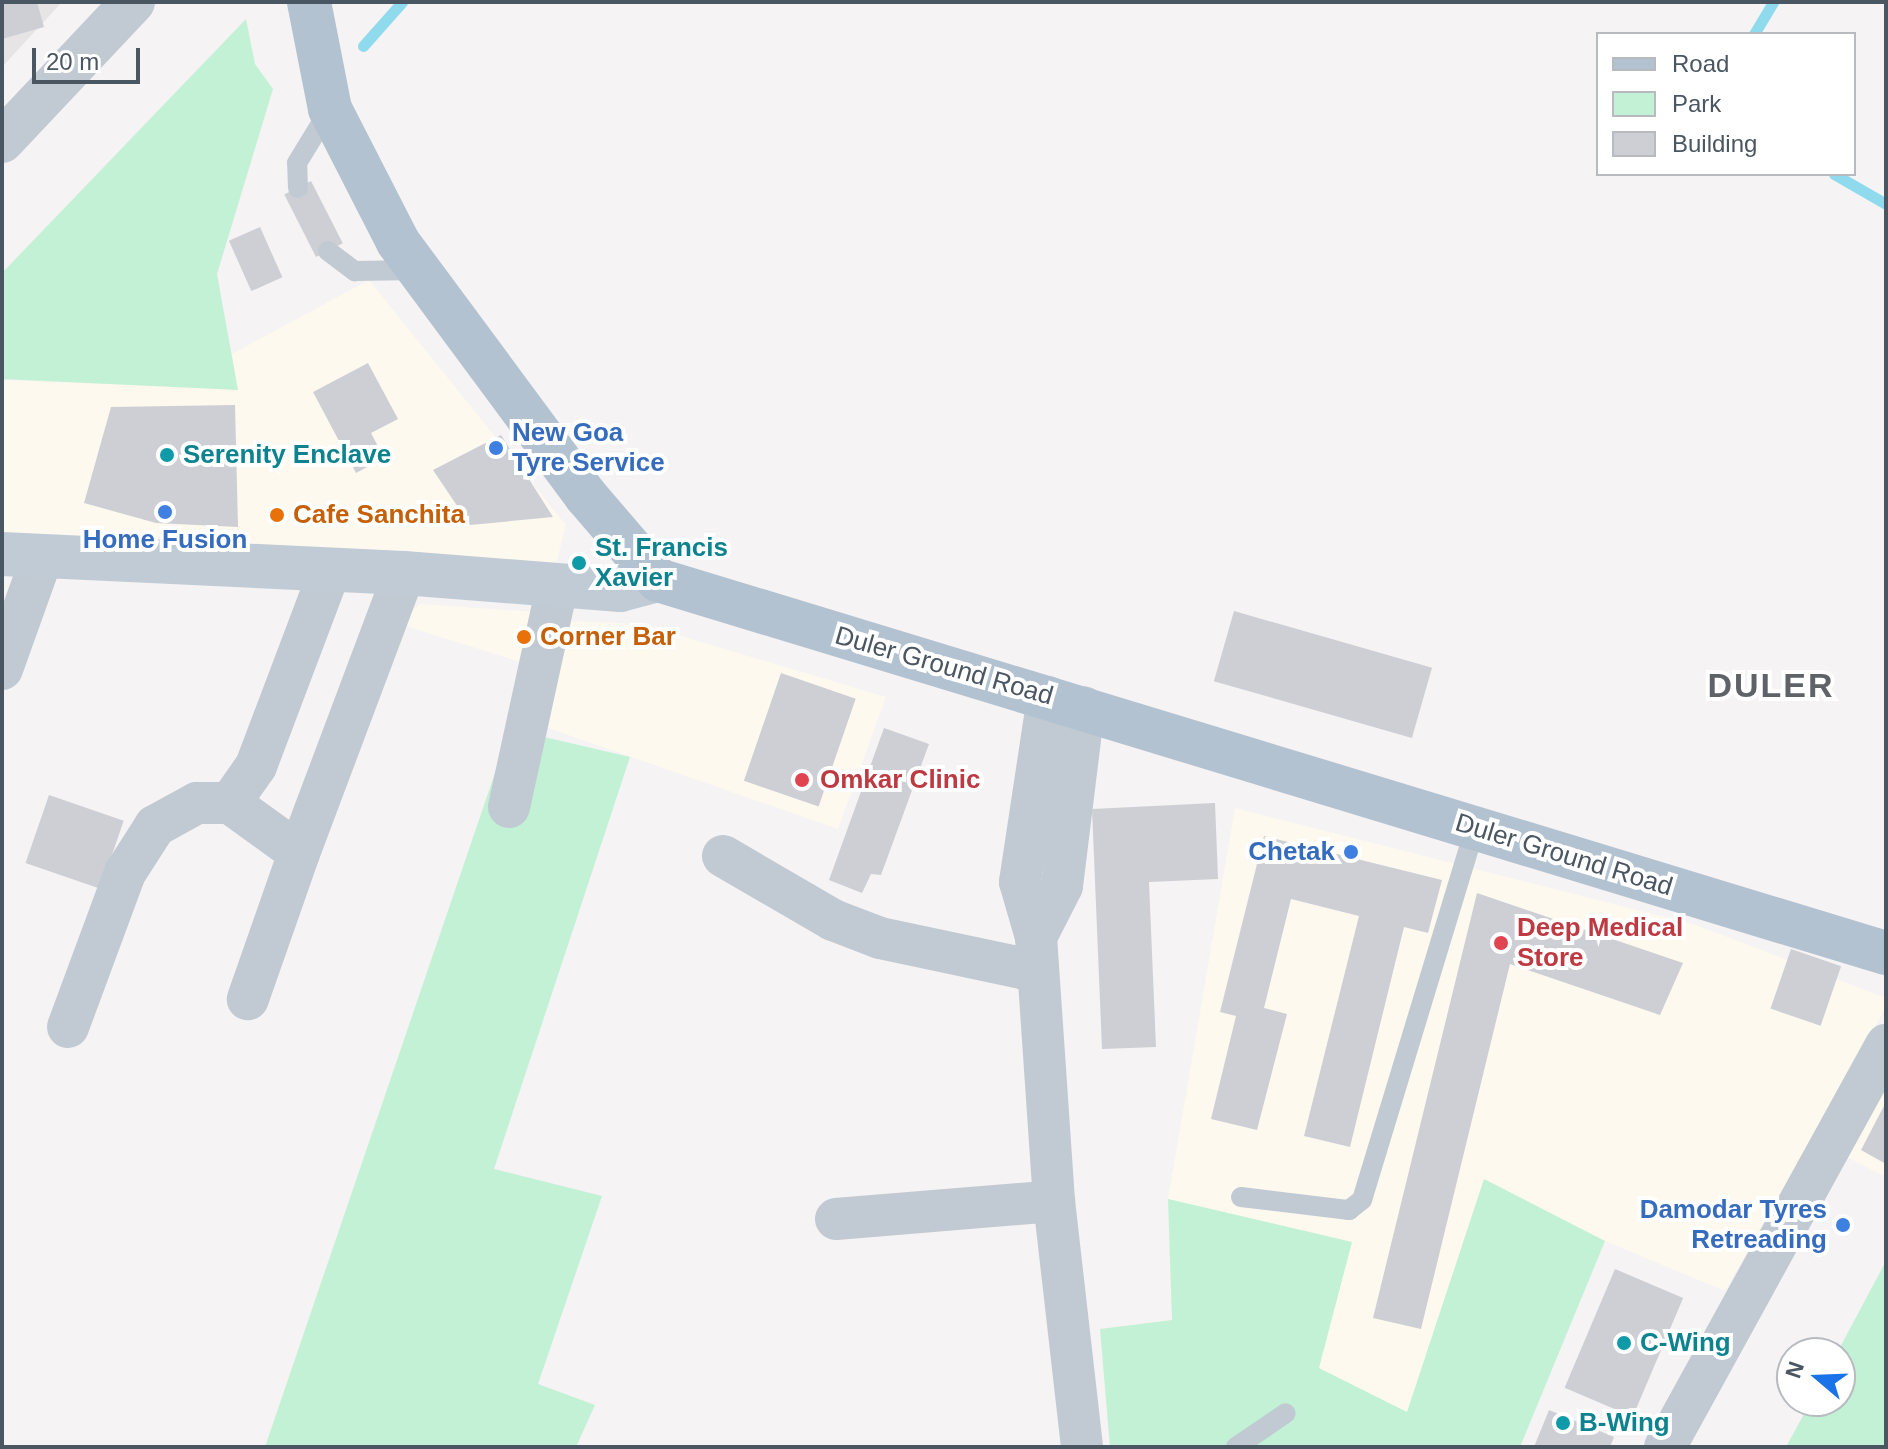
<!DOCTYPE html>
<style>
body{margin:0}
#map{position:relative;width:1888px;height:1449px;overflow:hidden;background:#f5f3f3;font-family:Arial,sans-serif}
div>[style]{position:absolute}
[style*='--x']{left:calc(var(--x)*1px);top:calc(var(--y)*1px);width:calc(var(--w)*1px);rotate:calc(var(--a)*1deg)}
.commercial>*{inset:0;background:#fdf9ef}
.education>*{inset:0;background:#e6e4e5}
.green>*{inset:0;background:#c3f1d5}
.stream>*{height:11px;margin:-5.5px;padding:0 5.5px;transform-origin:5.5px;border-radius:5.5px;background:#90daee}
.building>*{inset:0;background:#cdcfd5;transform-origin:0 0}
.service>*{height:20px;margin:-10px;padding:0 10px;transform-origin:10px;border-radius:10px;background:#c1cad2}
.minor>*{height:42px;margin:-21px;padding:0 21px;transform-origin:21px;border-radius:21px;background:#c1cad2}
.tertiary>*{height:44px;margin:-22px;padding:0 22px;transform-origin:22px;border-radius:22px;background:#c1cad2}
.secondary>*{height:44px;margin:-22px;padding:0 22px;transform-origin:22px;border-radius:22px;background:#c1cbd6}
.primary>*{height:44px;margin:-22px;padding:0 22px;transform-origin:22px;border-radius:22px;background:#b3c2d1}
.dots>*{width:22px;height:22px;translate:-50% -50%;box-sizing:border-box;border:4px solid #fff;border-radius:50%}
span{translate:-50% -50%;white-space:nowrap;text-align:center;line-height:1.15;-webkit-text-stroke:8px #fff;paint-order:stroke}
.shop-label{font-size:26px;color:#366cbe;font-weight:700}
.left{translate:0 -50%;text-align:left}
.right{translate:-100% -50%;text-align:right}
.culture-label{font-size:26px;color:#0d838f;font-weight:700}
.food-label{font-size:26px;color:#c56008;font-weight:700}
.street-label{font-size:26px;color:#4a5661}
.health-label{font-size:26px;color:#be3a42;font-weight:700}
.district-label{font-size:34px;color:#5f6368;font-weight:700;letter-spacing:2px}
.frame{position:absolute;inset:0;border:4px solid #4a5661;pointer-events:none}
.legend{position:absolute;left:1596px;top:32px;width:260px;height:144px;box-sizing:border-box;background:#fff;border:2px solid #b7bbc0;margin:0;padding:10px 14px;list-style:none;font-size:24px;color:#4a5661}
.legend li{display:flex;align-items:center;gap:16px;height:40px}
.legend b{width:40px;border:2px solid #b7bbc0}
.north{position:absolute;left:1776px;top:1337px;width:80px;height:80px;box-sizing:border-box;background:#fff;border:2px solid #b7bbc0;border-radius:50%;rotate:289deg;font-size:22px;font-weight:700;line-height:32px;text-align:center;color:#4a5661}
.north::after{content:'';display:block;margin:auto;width:28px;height:36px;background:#1a73e8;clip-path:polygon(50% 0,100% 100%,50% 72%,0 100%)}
.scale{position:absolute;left:32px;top:48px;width:108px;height:36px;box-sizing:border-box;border:4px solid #4a5661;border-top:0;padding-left:10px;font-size:24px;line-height:28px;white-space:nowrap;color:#4a5661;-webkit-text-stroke:6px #fff;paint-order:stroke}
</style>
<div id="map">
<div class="commercial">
<div style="clip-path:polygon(369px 280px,566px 525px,554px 572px,2px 540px,2px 380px,237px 389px,232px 354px)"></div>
<div style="clip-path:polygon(421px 604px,536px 612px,520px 662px,393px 622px)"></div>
<div style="clip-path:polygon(567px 621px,641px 624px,886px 697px,838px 829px,548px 728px)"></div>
<div style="clip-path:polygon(1235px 808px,1696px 925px,1886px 998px,1886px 1007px,1725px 1291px,1605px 1241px,1484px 1179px,1408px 1413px,1318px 1368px,1352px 1242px,1168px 1199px)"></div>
<div style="clip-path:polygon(1886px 1082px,1886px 1177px,1845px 1156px)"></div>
</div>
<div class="education">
<div style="clip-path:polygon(2px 2px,62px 2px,2px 67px)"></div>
</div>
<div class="green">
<div style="clip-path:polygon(246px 19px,255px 64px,273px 89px,217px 274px,238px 390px,2px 379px,2px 273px)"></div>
<div style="clip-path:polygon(510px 729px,630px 757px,494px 1169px,602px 1196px,538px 1384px,595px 1405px,576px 1447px,265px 1447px)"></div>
<div style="clip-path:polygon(1484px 1179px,1605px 1241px,1520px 1447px,1110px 1447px,1100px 1329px,1172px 1320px,1168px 1199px,1352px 1242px,1319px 1368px,1407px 1412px)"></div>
<div style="clip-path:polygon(1886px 1261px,1886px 1447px,1786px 1447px,1811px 1401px,1840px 1401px,1837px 1353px)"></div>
</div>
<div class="stream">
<div style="--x:1754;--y:34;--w:37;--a:-59"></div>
<div style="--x:363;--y:46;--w:59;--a:-48.4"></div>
<div style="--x:1834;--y:174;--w:60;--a:30"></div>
</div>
<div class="building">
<div style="clip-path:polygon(2px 2px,37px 2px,44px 27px,2px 39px)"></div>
<div style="left:311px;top:181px;width:70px;height:30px;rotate:63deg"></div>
<div style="left:260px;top:227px;width:55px;height:34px;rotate:66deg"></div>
<div style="clip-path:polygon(368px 363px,398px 419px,371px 433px,384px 458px,356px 473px,313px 392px)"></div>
<div style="clip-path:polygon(235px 405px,238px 527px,156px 523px,84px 503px,111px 407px)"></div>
<div style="clip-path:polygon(501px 435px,553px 517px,470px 525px,433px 470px)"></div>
<div style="left:1234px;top:611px;width:206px;height:73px;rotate:16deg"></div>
<div style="left:781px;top:673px;width:79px;height:114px;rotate:19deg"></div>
<div style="clip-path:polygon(884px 728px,929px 744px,881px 875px,871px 874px,862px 893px,829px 880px)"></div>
<div style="left:49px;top:795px;width:79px;height:72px;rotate:19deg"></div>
<div style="clip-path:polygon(1215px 803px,1218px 879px,1149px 882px,1156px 1047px,1102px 1049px,1092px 809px)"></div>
<div style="clip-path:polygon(1264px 836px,1442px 880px,1428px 933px,1404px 927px,1350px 1147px,1304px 1136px,1359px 916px,1291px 899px,1264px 1008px,1287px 1014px,1257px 1130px,1211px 1119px,1236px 1016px,1220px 1012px)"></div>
<div style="clip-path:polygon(1477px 893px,1683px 963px,1660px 1015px,1510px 964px,1421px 1329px,1373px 1318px)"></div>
<div style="left:1791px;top:949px;width:53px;height:63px;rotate:19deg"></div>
<div style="clip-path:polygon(1886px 1102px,1886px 1164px,1861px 1150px)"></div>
<div style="left:1615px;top:1269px;width:74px;height:129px;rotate:23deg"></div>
<div style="clip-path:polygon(1549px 1410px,1614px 1437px,1610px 1447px,1534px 1447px)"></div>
</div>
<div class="service">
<div style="--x:298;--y:188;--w:25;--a:-92"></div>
<div style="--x:297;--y:163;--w:63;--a:-58.6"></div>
<div style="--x:328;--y:251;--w:34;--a:37"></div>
<div style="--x:355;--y:271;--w:62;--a:-0.9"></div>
<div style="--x:1241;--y:1197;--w:109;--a:6.9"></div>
<div style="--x:1349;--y:1210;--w:16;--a:-38"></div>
<div style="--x:1362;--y:1200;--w:389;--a:-73.1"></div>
<div style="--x:1236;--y:1447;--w:60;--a:-34.2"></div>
</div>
<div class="minor">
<div style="--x:2;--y:669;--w:119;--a:-70.3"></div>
<div style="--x:1048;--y:697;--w:187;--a:98.6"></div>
<div style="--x:1020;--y:882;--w:57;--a:73.8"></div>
<div style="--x:1036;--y:937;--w:265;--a:86.1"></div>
<div style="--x:1054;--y:1201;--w:248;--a:83.5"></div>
<div style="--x:230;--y:803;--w:85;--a:35.9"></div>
<div style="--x:299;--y:853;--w:155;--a:109.3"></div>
<div style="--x:509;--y:807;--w:225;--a:-77.7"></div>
<div style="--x:299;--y:853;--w:299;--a:-69.4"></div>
<div style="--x:723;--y:856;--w:127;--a:30.2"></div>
<div style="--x:833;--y:920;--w:50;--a:21"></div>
<div style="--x:880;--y:938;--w:158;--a:12"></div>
<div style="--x:1036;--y:937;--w:57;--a:-63"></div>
<div style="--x:1062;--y:886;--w:180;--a:-83"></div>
<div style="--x:68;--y:1027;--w:164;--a:-69.7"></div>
<div style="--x:125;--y:873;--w:56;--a:-57.4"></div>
<div style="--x:155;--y:826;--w:48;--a:-28.7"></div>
<div style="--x:197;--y:803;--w:33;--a:0"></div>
<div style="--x:230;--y:803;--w:45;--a:-54.9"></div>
<div style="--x:256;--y:766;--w:210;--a:-69.3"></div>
<div style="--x:836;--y:1219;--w:219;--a:-4.7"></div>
<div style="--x:1665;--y:1447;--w:459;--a:-61.2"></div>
</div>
<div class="tertiary">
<div style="--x:2;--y:141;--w:191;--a:-46.7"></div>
</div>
<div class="secondary">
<div style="--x:2;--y:554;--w:402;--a:2.7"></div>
<div style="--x:404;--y:573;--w:217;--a:4.5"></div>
<div style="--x:620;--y:590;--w:39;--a:-15"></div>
</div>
<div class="primary">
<div style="--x:309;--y:2;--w:109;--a:78.9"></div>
<div style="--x:330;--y:109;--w:149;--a:62.9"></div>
<div style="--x:398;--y:242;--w:316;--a:53.5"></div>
<div style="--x:586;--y:496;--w:111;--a:49.4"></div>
<div style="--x:658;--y:580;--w:1283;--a:16.9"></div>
</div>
<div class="dots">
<div style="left:496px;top:448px;background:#3f7fe0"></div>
<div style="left:167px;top:455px;background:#0f9aa8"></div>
<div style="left:165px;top:512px;background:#3f7fe0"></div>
<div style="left:277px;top:515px;background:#e8710a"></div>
<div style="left:579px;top:563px;background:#0f9aa8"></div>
<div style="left:524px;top:637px;background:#e8710a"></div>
<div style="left:802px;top:780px;background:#e0444e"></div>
<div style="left:1351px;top:852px;background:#3f7fe0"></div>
<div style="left:1501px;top:943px;background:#e0444e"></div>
<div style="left:1843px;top:1225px;background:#3f7fe0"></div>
<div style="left:1624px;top:1343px;background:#0f9aa8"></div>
<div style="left:1563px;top:1423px;background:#0f9aa8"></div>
</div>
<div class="shop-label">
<span class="left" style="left:512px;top:448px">New Goa<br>Tyre Service</span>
<span style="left:165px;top:540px">Home Fusion</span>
<span class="right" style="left:1335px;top:852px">Chetak</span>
<span class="right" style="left:1827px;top:1225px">Damodar Tyres<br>Retreading</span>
</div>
<div class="culture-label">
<span class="left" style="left:183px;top:455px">Serenity Enclave</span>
<span class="left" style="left:595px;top:563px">St. Francis<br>Xavier</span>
<span class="left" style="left:1640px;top:1343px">C-Wing</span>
<span class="left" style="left:1579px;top:1423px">B-Wing</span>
</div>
<div class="food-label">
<span class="left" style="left:293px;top:515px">Cafe Sanchita</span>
<span class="left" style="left:540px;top:637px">Corner Bar</span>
</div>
<div class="street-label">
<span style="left:944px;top:666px;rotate:16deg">Duler Ground Road</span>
<span style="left:1564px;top:855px;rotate:17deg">Duler Ground Road</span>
</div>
<div class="health-label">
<span class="left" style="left:820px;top:780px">Omkar Clinic</span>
<span class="left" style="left:1517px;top:943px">Deep Medical<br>Store</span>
</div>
<div class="district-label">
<span style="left:1771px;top:686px">DULER</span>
</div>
<div class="frame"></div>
<ul class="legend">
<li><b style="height:10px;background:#b3c2d1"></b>Road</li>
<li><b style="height:22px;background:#c3f1d5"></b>Park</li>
<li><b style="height:22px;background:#cdcfd5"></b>Building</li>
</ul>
<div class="north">N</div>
<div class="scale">20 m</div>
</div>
